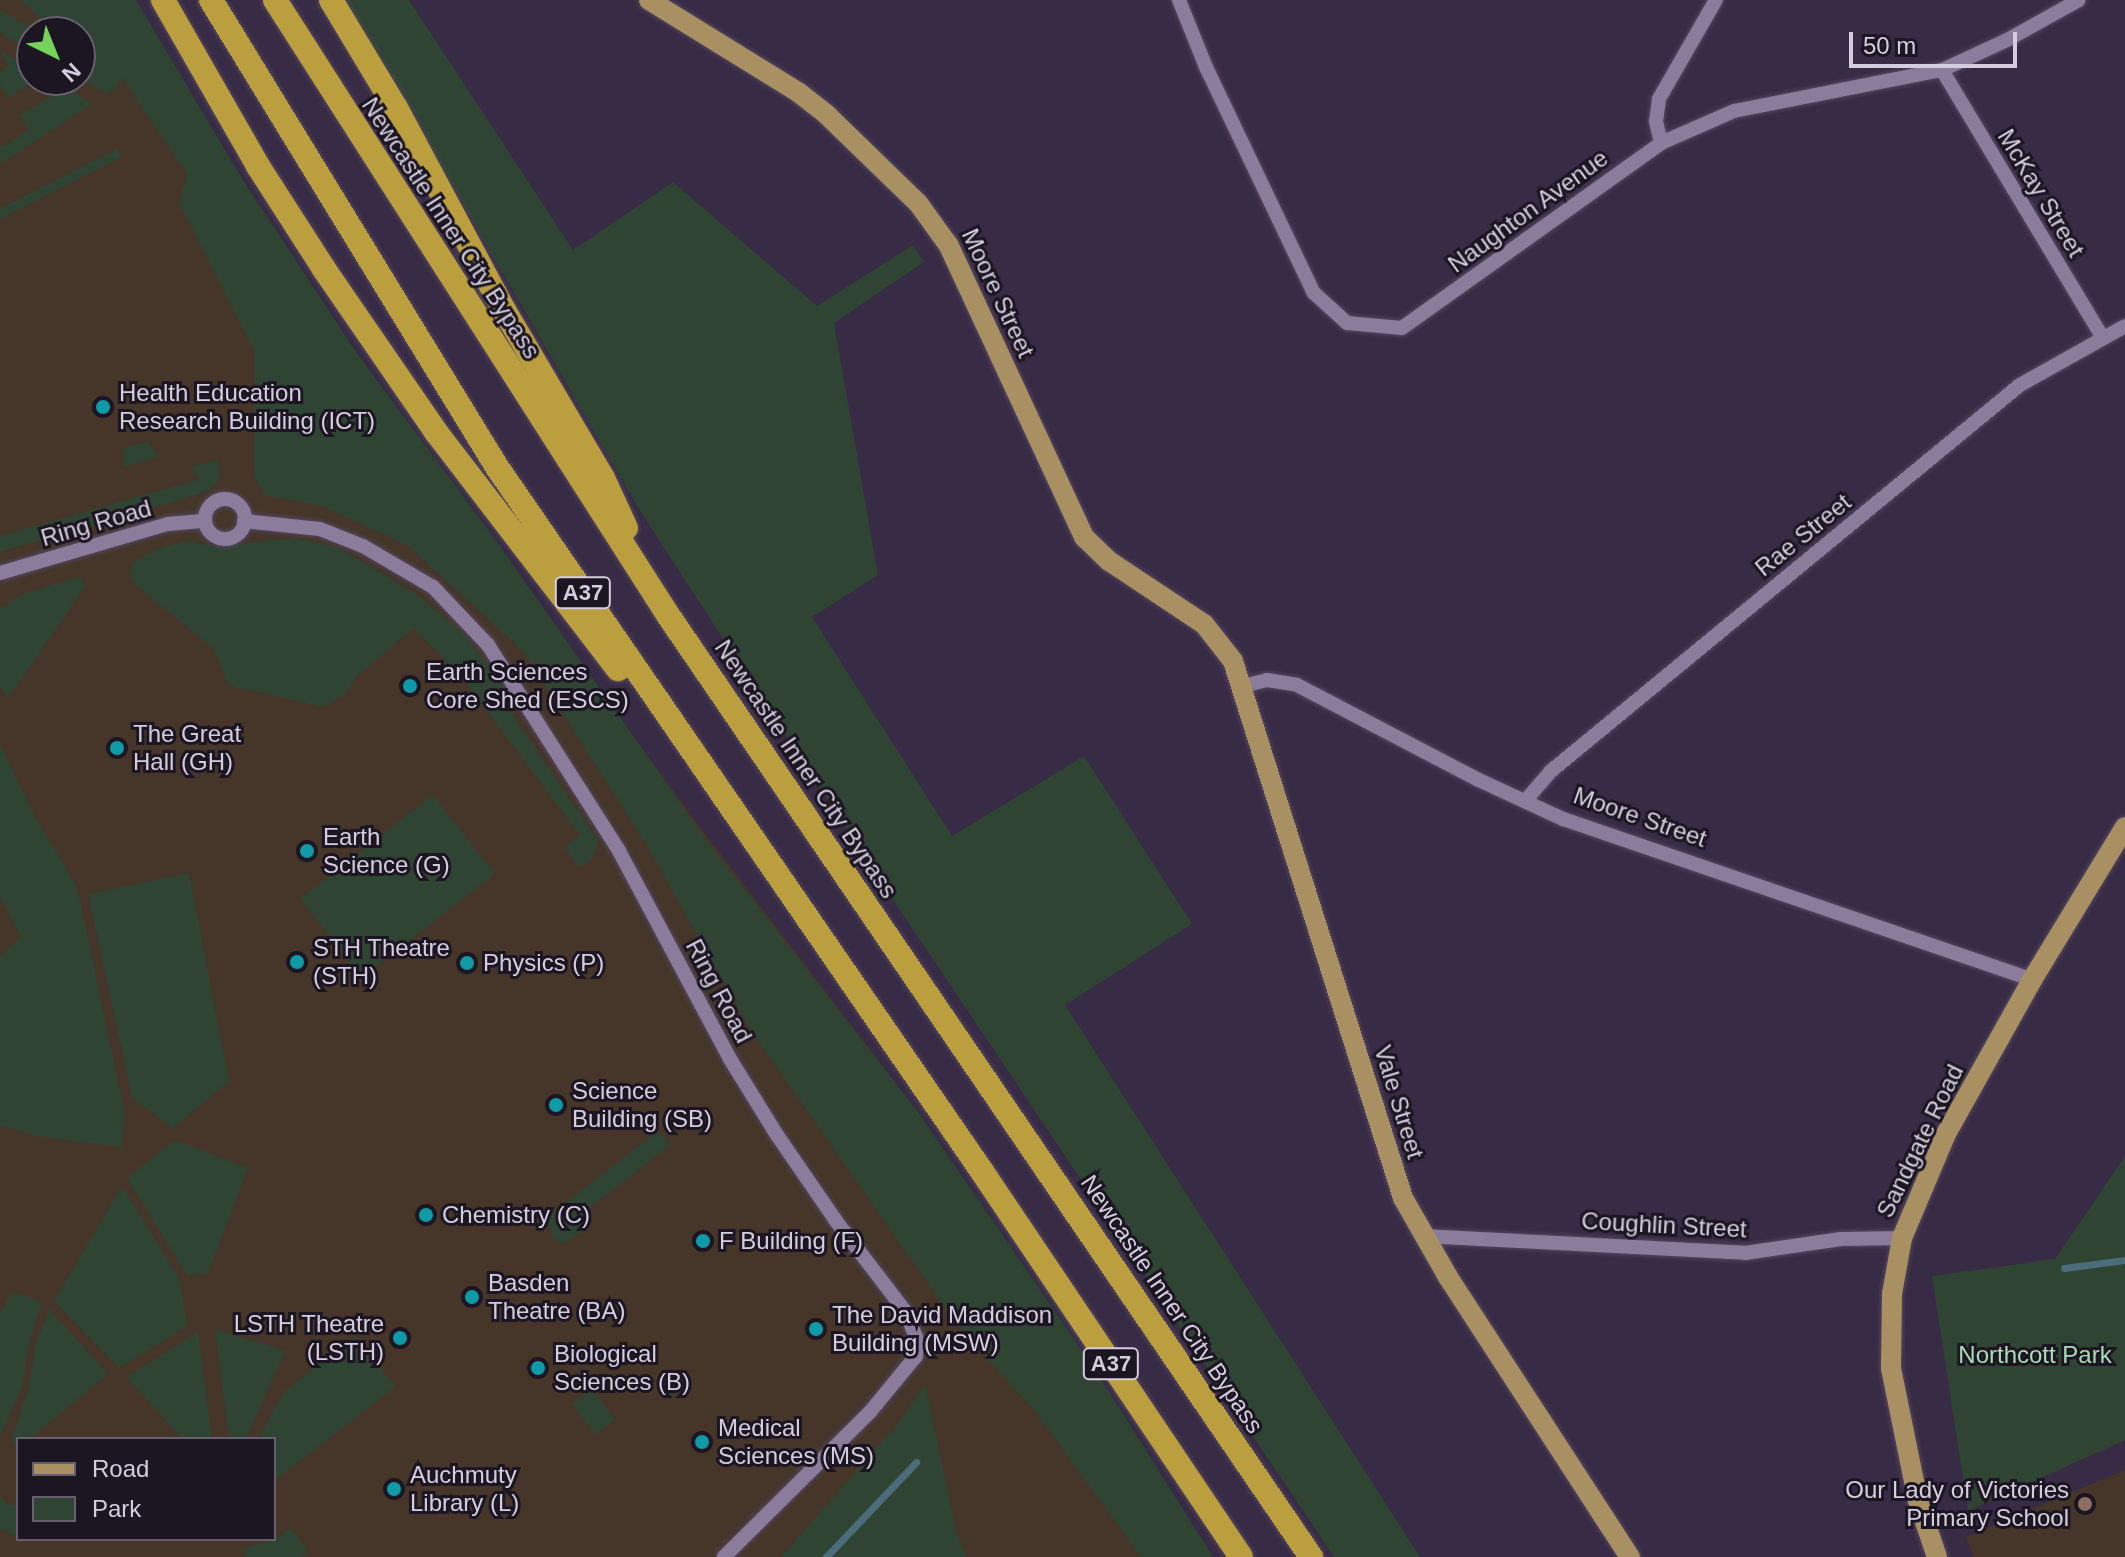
<!DOCTYPE html>
<style>
body{margin:0}
#map{position:relative;width:2125px;height:1557px;overflow:hidden;background:#382b45;font-family:Arial,sans-serif}
div>[style]{position:absolute}
[style*='--x']{left:calc(var(--x)*1px);top:calc(var(--y)*1px);width:calc(var(--w)*1px);rotate:calc(var(--a)*1deg)}
.commercial>*{inset:0;background:#453629}
.green>*{inset:0;background:#2f4433;transform-origin:0 0}
.stream>*{height:7px;margin:-3.5px;padding:0 3.5px;transform-origin:3.5px;border-radius:3.5px;background:#4b6d7b}
.roads{filter:drop-shadow(0 0 2px #52465d) drop-shadow(0 0 2px #52465d)}
.minor>*{height:14px;margin:-7px;padding:0 7px;transform-origin:7px;border-radius:7px;background:#8c7c9c}
.minor>.ring{margin:-7px;padding:0;box-sizing:content-box;background:none;border:14px solid #8c7c9c;border-radius:50%}
.major>*{height:20px;margin:-10px;padding:0 10px;transform-origin:10px;border-radius:10px;background:#a89063}
.highway>*{height:24px;margin:-12px;padding:0 12px;transform-origin:12px;border-radius:12px;background:#bb9e3d}
.dots>*{width:22px;height:22px;translate:-50% -50%;box-sizing:border-box;border:4px solid #1c1622;border-radius:50%}
span{translate:-50% -50%;white-space:nowrap;text-align:center;line-height:1.15;-webkit-text-stroke:6px #1c1622;paint-order:stroke}
.shield-label span{padding:2px 6px;background:#1c1622;border:2px solid;border-radius:6px;-webkit-text-stroke-width:0}
.shield-label{font-size:22px;color:#d5cdde;font-weight:700}
.street-label{font-size:24px;color:#d5cdde}
.poi-label{font-size:24px;color:#d5cdde}
.left{translate:0 -50%;text-align:left}
.right{translate:-100% -50%;text-align:right}
.park-label{font-size:24px;color:#aadcb4}
.legend{position:absolute;left:16px;top:1437px;width:260px;height:104px;box-sizing:border-box;background:#1c1622;border:2px solid #665f6d;margin:0;padding:10px 14px;list-style:none;font-size:24px;color:#d5cdde}
.legend li{display:flex;align-items:center;gap:16px;height:40px}
.legend b{width:40px;border:2px solid #665f6d}
.north{position:absolute;left:16px;top:16px;width:80px;height:80px;box-sizing:border-box;background:#1c1622;border:2px solid #665f6d;border-radius:50%;rotate:137deg;font-size:22px;font-weight:700;line-height:32px;text-align:center;color:#d5cdde}
.north::after{content:'';display:block;margin:auto;width:28px;height:36px;background:#75d25b;clip-path:polygon(50% 0,100% 100%,50% 72%,0 100%)}
.scale{position:absolute;left:1849px;top:32px;width:168px;height:36px;box-sizing:border-box;border:4px solid #d5cdde;border-top:0;padding-left:10px;font-size:24px;line-height:28px;white-space:nowrap;color:#d5cdde;-webkit-text-stroke:6px #1c1622;paint-order:stroke}
</style>
<div id="map">
<div class="commercial">
<div style="clip-path:polygon(evenodd,0 0,135px 0,239px 178px,351px 351px,705px 834px,917px 1111px,1211px 1557px,0 1557px,0 0,32px 32px,80px 32px,80px 80px,32px 80px,32px 32px,0 0,18px 1439px,274px 1439px,274px 1539px,18px 1539px,18px 1439px)"></div>
<div style="clip-path:polygon(2125px 1470px,2125px 1557px,1974px 1557px,1966px 1537px)"></div>
</div>
<div class="green">
<div style="clip-path:polygon(21px 0,136px 0,241px 177px,356px 352px,495px 539px,706px 840px,918px 1112px,1098px 1374px,1213px 1557px,1141px 1557px,1034px 1410px,960px 1329px,752px 1032px,646px 844px,523px 651px,407px 545px,322px 506px,265px 495px,254px 476px,255px 352px,179px 203px,187px 174px,123px 79px,117px 80px,121px 84px,107px 94px,80px 78px,80px 56px,85px 58px,80px 54px,80px 32px,56px 32px)"></div>
<div style="clip-path:polygon(345px 0,409px 0,573px 250px,673px 182px,817px 306px,913px 245px,924px 262px,834px 323px,878px 575px,812px 617px,952px 836px,1084px 756px,1192px 924px,1065px 1005px,1420px 1557px,1334px 1557px,862px 853px,637px 506px)"></div>
<div style="clip-path:polygon(0 10px,38px 32px,32px 32px,32px 51px,0 33px)"></div>
<div style="clip-path:polygon(0 51px,32px 68px,32px 80px,37px 80px,8px 98px,0 85px,0 72px,9px 65px)"></div>
<div style="clip-path:polygon(66px 87px,92px 104px,0 164px,0 148px,29px 130px,20px 115px)"></div>
<div style="left:117px;top:149px;width:9px;height:140px;rotate:63deg"></div>
<div style="clip-path:polygon(149px 442px,158px 457px,123px 467px,124px 448px)"></div>
<div style="clip-path:polygon(218px 460px,220px 474px,215px 485px,203px 493px,0 552px,0 536px,200px 479px,190px 467px)"></div>
<div style="clip-path:polygon(294px 538px,334px 546px,377px 570px,420px 597px,463px 633px,512px 695px,504px 702px,597px 839px,597px 847px,590px 862px,578px 866px,565px 848px,580px 835px,460px 675px,414px 628px,357px 676px,346px 693px,324px 707px,228px 685px,214px 649px,131px 581px,132px 563px,157px 549px,185px 541px,217px 546px)"></div>
<div style="clip-path:polygon(79px 577px,86px 585px,9px 697px,0 687px,0 609px,21px 595px)"></div>
<div style="clip-path:polygon(0 744px,33px 813px,77px 887px,125px 1114px,122px 1147px,38px 1136px,0 1125px,0 957px,21px 936px,0 897px)"></div>
<div style="left:433px;top:795px;width:100px;height:168px;rotate:52deg"></div>
<div style="clip-path:polygon(189px 873px,229px 1081px,173px 1128px,132px 1098px,88px 894px)"></div>
<div style="clip-path:polygon(658px 1131px,670px 1145px,578px 1217px,587px 1229px,563px 1244px,553px 1238px,547px 1220px,555px 1211px)"></div>
<div style="clip-path:polygon(175px 1140px,248px 1168px,208px 1273px,187px 1276px,127px 1178px)"></div>
<div style="clip-path:polygon(2125px 1156px,2125px 1440px,1968px 1511px,1932px 1276px,2055px 1259px)"></div>
<div style="clip-path:polygon(122px 1186px,180px 1280px,187px 1326px,119px 1368px,54px 1301px)"></div>
<div style="clip-path:polygon(12px 1292px,42px 1302px,30px 1340px,22px 1388px,0 1436px,0 1313px)"></div>
<div style="clip-path:polygon(49px 1309px,108px 1374px,29px 1439px,18px 1439px,16px 1450px,12px 1439px,28px 1390px,36px 1342px)"></div>
<div style="clip-path:polygon(215px 1329px,285px 1351px,246px 1439px,229px 1439px)"></div>
<div style="clip-path:polygon(198px 1332px,212px 1439px,182px 1439px,127px 1377px)"></div>
<div style="clip-path:polygon(355px 1336px,395px 1387px,274px 1481px,274px 1439px,258px 1439px,284px 1392px)"></div>
<div style="clip-path:polygon(925px 1384px,957px 1535px,967px 1557px,781px 1557px,897px 1425px)"></div>
<div style="left:592px;top:1389px;width:38px;height:25px;rotate:53deg"></div>
<div style="clip-path:polygon(0 1496px,7px 1504px,18px 1506px,18px 1536px,0 1529px)"></div>
<div style="clip-path:polygon(290px 1528px,309px 1552px,302px 1557px,245px 1557px,244px 1549px,275px 1539px)"></div>
</div>
<div class="stream">
<div style="--x:2064;--y:1268;--w:62;--a:-7.5"></div>
<div style="--x:826;--y:1557;--w:131;--a:-46.5"></div>
</div>
<div class="roads">
<div class="minor">
<div style="--x:1179;--y:0;--w:72;--a:68.1"></div>
<div style="--x:1206;--y:67;--w:250;--a:64.5"></div>
<div style="--x:1314;--y:293;--w:45;--a:42.3"></div>
<div style="--x:1347;--y:323;--w:55;--a:5.2"></div>
<div style="--x:1402;--y:328;--w:318;--a:-35.5"></div>
<div style="--x:1661;--y:143;--w:80;--a:-23.7"></div>
<div style="--x:1734;--y:111;--w:212;--a:-11.2"></div>
<div style="--x:1942;--y:70;--w:72;--a:-24.8"></div>
<div style="--x:2007;--y:40;--w:82;--a:-29.1"></div>
<div style="--x:1942;--y:70;--w:313;--a:59"></div>
<div style="--x:1661;--y:143;--w:23;--a:-103"></div>
<div style="--x:1656;--y:121;--w:22;--a:-82"></div>
<div style="--x:1659;--y:99;--w:114;--a:-60.1"></div>
<div class="ring" style="left:205px;top:499px;width:26px;height:26px"></div>
<div style="--x:244;--y:521;--w:76;--a:6"></div>
<div style="--x:320;--y:529;--w:46;--a:21.6"></div>
<div style="--x:363;--y:546;--w:81;--a:30.4"></div>
<div style="--x:433;--y:587;--w:80;--a:46.5"></div>
<div style="--x:488;--y:645;--w:244;--a:57.5"></div>
<div style="--x:619;--y:851;--w:236;--a:61.9"></div>
<div style="--x:730;--y:1059;--w:89;--a:58.3"></div>
<div style="--x:777;--y:1135;--w:104;--a:55.5"></div>
<div style="--x:836;--y:1221;--w:113;--a:52.5"></div>
<div style="--x:905;--y:1311;--w:28;--a:67"></div>
<div style="--x:916;--y:1337;--w:19;--a:90"></div>
<div style="--x:916;--y:1356;--w:72;--a:129.4"></div>
<div style="--x:870;--y:1412;--w:206;--a:135.2"></div>
<div style="--x:0;--y:573;--w:175;--a:-16.3"></div>
<div style="--x:168;--y:524;--w:37;--a:-5"></div>
<div style="--x:1243;--y:686;--w:25;--a:-14"></div>
<div style="--x:1267;--y:680;--w:30;--a:9"></div>
<div style="--x:1297;--y:685;--w:205;--a:27.6"></div>
<div style="--x:1479;--y:780;--w:93;--a:24.9"></div>
<div style="--x:1563;--y:819;--w:496;--a:18.9"></div>
<div style="--x:1525;--y:801;--w:40;--a:-49"></div>
<div style="--x:1551;--y:771;--w:607;--a:-39.46"></div>
<div style="--x:2020;--y:385;--w:120;--a:-29.3"></div>
<div style="--x:1423;--y:1236;--w:322;--a:3"></div>
<div style="--x:1745;--y:1253;--w:97;--a:-8.3"></div>
<div style="--x:1841;--y:1239;--w:61;--a:-0.9"></div>
</div>
<div class="major">
<div style="--x:649;--y:0;--w:175;--a:31.7"></div>
<div style="--x:798;--y:92;--w:36;--a:38"></div>
<div style="--x:826;--y:114;--w:128;--a:44.1"></div>
<div style="--x:918;--y:203;--w:53;--a:54.2"></div>
<div style="--x:949;--y:246;--w:321;--a:65.1"></div>
<div style="--x:1084;--y:537;--w:35;--a:44"></div>
<div style="--x:1109;--y:561;--w:114;--a:33.6"></div>
<div style="--x:1204;--y:624;--w:47;--a:51.9"></div>
<div style="--x:1233;--y:661;--w:563;--a:72.43"></div>
<div style="--x:1403;--y:1198;--w:91;--a:60.3"></div>
<div style="--x:1448;--y:1277;--w:334;--a:57"></div>
<div style="--x:1937;--y:1557;--w:59;--a:-108.7"></div>
<div style="--x:1918;--y:1501;--w:136;--a:-101.5"></div>
<div style="--x:1891;--y:1368;--w:74;--a:-89.2"></div>
<div style="--x:1892;--y:1294;--w:57;--a:-79.9"></div>
<div style="--x:1902;--y:1238;--w:113;--a:-67.1"></div>
<div style="--x:1946;--y:1134;--w:176;--a:-60.8"></div>
<div style="--x:2032;--y:980;--w:179;--a:-58.7"></div>
</div>
<div class="highway">
<div style="--x:163;--y:0;--w:191;--a:60.2"></div>
<div style="--x:258;--y:166;--w:122;--a:57.3"></div>
<div style="--x:324;--y:269;--w:198;--a:55.5"></div>
<div style="--x:436;--y:432;--w:299;--a:52.5"></div>
<div style="--x:211;--y:0;--w:548;--a:58.52"></div>
<div style="--x:497;--y:467;--w:854;--a:55.45"></div>
<div style="--x:981;--y:1170;--w:466;--a:56.1"></div>
<div style="--x:275;--y:0;--w:730;--a:57.42"></div>
<div style="--x:668;--y:615;--w:1141;--a:55.68"></div>
<div style="--x:331;--y:0;--w:126;--a:59"></div>
<div style="--x:396;--y:108;--w:229;--a:61.9"></div>
<div style="--x:504;--y:310;--w:195;--a:59.5"></div>
<div style="--x:603;--y:478;--w:55;--a:65.3"></div>
</div>
</div>
<div class="dots">
<div style="left:103px;top:407px;background:#0f9aa8"></div>
<div style="left:410px;top:686px;background:#0f9aa8"></div>
<div style="left:117px;top:748px;background:#0f9aa8"></div>
<div style="left:307px;top:851px;background:#0f9aa8"></div>
<div style="left:297px;top:962px;background:#0f9aa8"></div>
<div style="left:467px;top:963px;background:#0f9aa8"></div>
<div style="left:556px;top:1105px;background:#0f9aa8"></div>
<div style="left:426px;top:1215px;background:#0f9aa8"></div>
<div style="left:703px;top:1241px;background:#0f9aa8"></div>
<div style="left:472px;top:1297px;background:#0f9aa8"></div>
<div style="left:816px;top:1329px;background:#0f9aa8"></div>
<div style="left:400px;top:1338px;background:#0f9aa8"></div>
<div style="left:538px;top:1368px;background:#0f9aa8"></div>
<div style="left:702px;top:1442px;background:#0f9aa8"></div>
<div style="left:394px;top:1489px;background:#0f9aa8"></div>
<div style="left:2085px;top:1504px;background:#8d6e63"></div>
</div>
<div class="shield-label">
<span style="left:583px;top:593px">A37</span>
<span style="left:1111px;top:1364px">A37</span>
</div>
<div class="street-label">
<span style="left:2041px;top:193px;rotate:59deg">McKay Street</span>
<span style="left:1528px;top:211px;rotate:-36deg">Naughton Avenue</span>
<span style="left:451px;top:228px;rotate:57deg">Newcastle Inner City Bypass</span>
<span style="left:998px;top:293px;rotate:65deg">Moore Street</span>
<span style="left:96px;top:523px;rotate:-16deg">Ring Road</span>
<span style="left:1803px;top:535px;rotate:-39deg">Rae Street</span>
<span style="left:806px;top:769px;rotate:56deg">Newcastle Inner City Bypass</span>
<span style="left:1640px;top:817px;rotate:19deg">Moore Street</span>
<span style="left:719px;top:991px;rotate:62deg">Ring Road</span>
<span style="left:1399px;top:1102px;rotate:73deg">Vale Street</span>
<span style="left:1920px;top:1141px;rotate:-64deg">Sandgate Road</span>
<span style="left:1664px;top:1225px;rotate:3deg">Coughlin Street</span>
<span style="left:1172px;top:1304px;rotate:56deg">Newcastle Inner City Bypass</span>
</div>
<div class="poi-label">
<span class="left" style="left:119px;top:407px">Health Education<br>Research Building (ICT)</span>
<span class="left" style="left:426px;top:686px">Earth Sciences<br>Core Shed (ESCS)</span>
<span class="left" style="left:133px;top:748px">The Great<br>Hall (GH)</span>
<span class="left" style="left:323px;top:851px">Earth<br>Science (G)</span>
<span class="left" style="left:313px;top:962px">STH Theatre<br>(STH)</span>
<span class="left" style="left:483px;top:963px">Physics (P)</span>
<span class="left" style="left:572px;top:1105px">Science<br>Building (SB)</span>
<span class="left" style="left:442px;top:1215px">Chemistry (C)</span>
<span class="left" style="left:719px;top:1241px">F Building (F)</span>
<span class="left" style="left:488px;top:1297px">Basden<br>Theatre (BA)</span>
<span class="left" style="left:832px;top:1329px">The David Maddison<br>Building (MSW)</span>
<span class="right" style="left:384px;top:1338px">LSTH Theatre<br>(LSTH)</span>
<span class="left" style="left:554px;top:1368px">Biological<br>Sciences (B)</span>
<span class="left" style="left:718px;top:1442px">Medical<br>Sciences (MS)</span>
<span class="left" style="left:410px;top:1489px">Auchmuty<br>Library (L)</span>
<span class="right" style="left:2069px;top:1504px">Our Lady of Victories<br>Primary School</span>
</div>
<div class="park-label">
<span style="left:2035px;top:1355px">Northcott Park</span>
</div>
<ul class="legend">
<li><b style="height:10px;background:#a89063"></b>Road</li>
<li><b style="height:22px;background:#2f4433"></b>Park</li>
</ul>
<div class="north">N</div>
<div class="scale">50 m</div>
</div>
